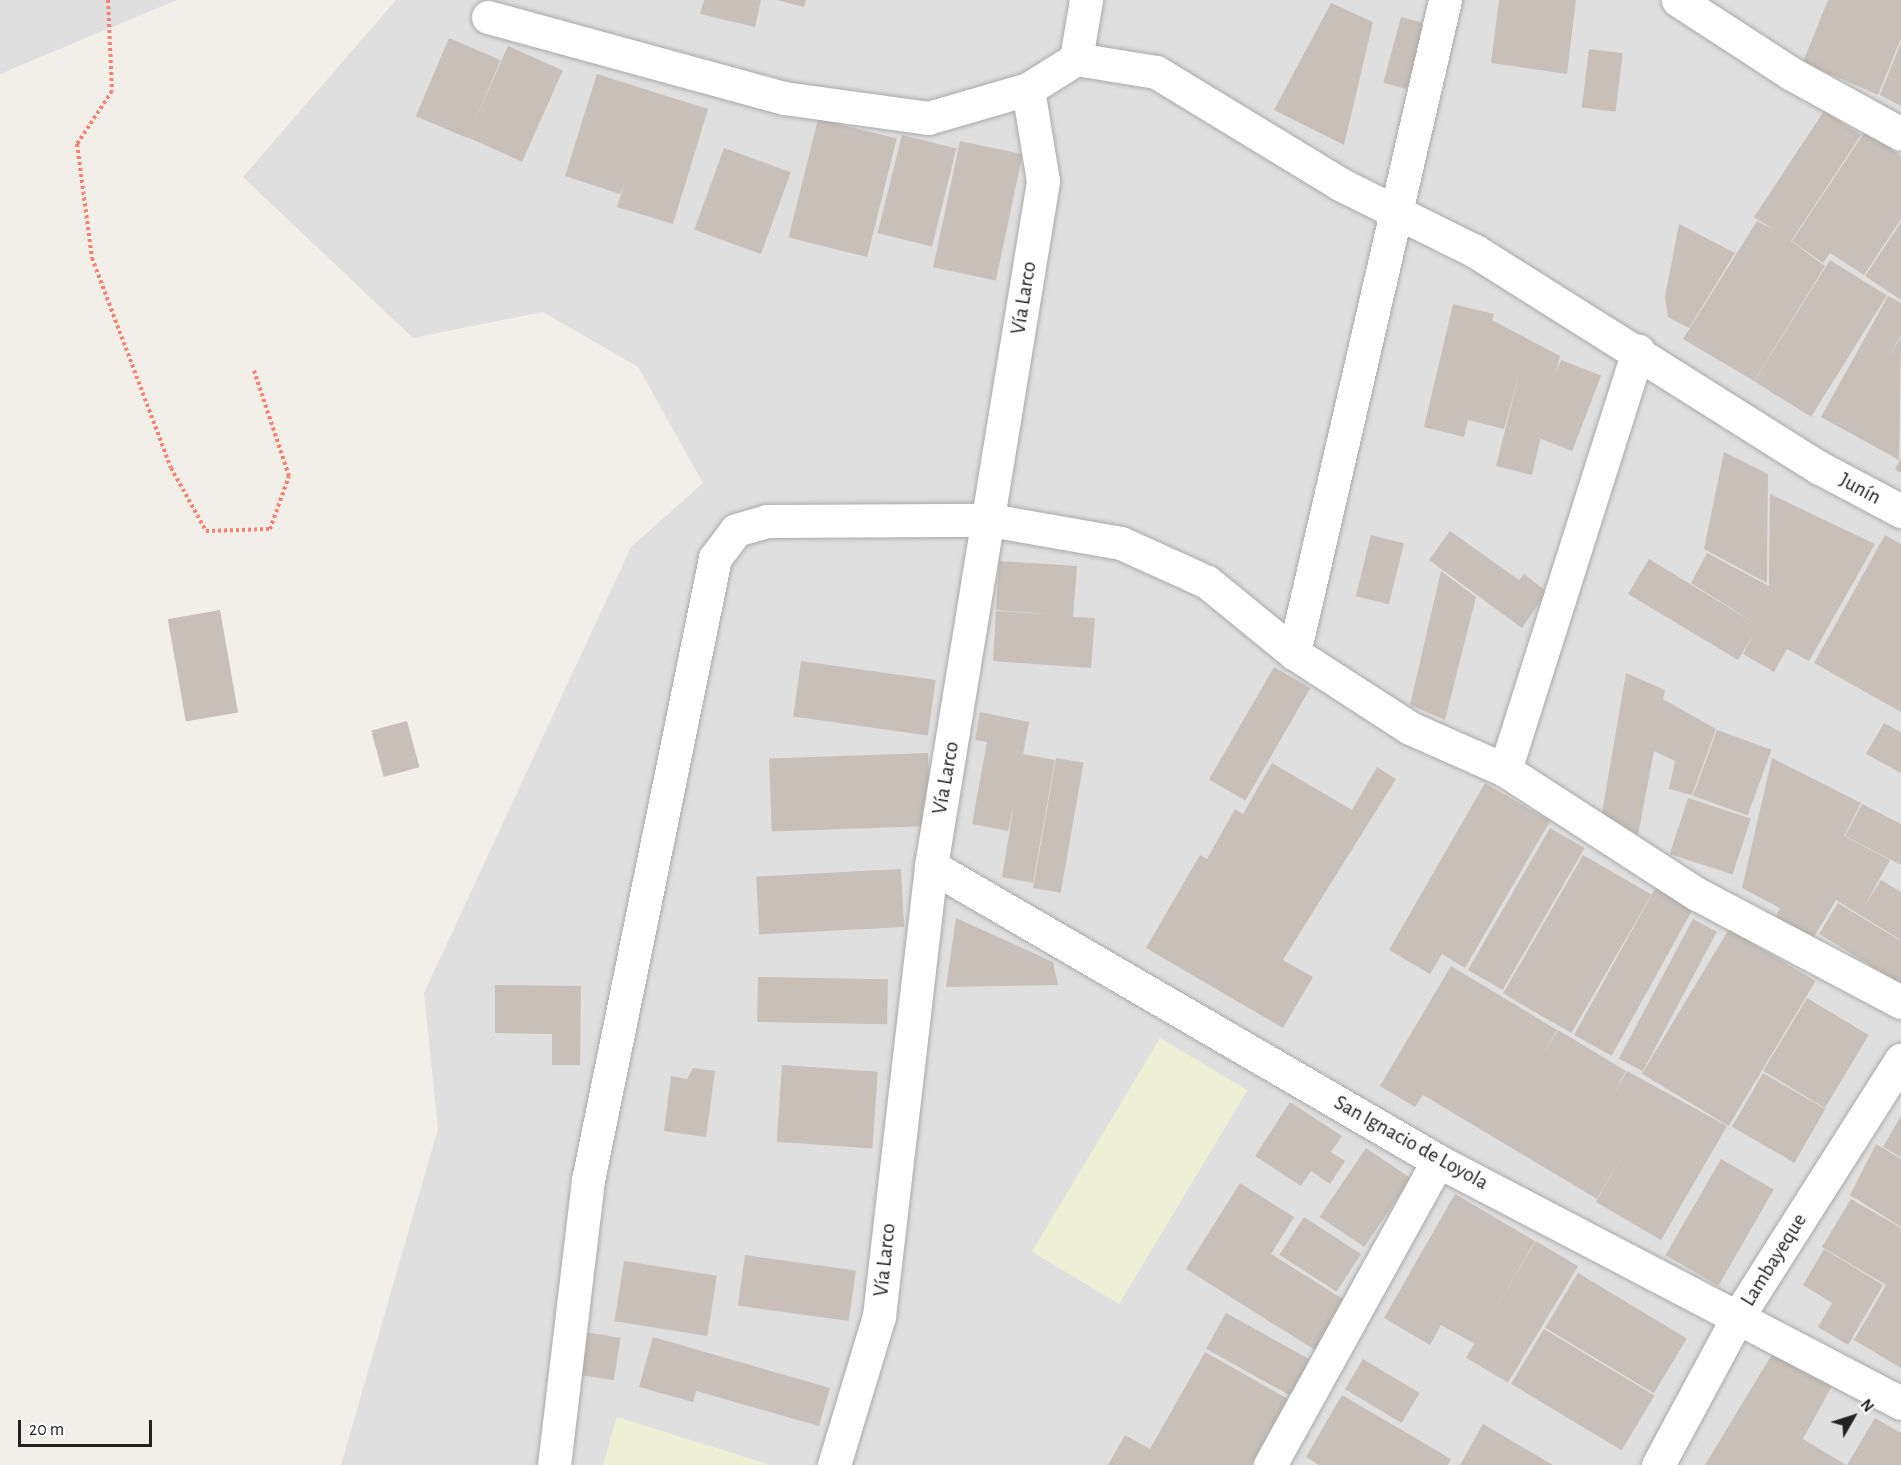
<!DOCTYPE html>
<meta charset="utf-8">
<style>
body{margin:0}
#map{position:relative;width:1901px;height:1465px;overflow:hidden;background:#f2efe9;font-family:"Alegreya Sans",sans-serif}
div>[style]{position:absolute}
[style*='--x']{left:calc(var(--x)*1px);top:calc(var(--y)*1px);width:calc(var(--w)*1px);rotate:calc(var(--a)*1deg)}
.residential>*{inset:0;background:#e0dfdf}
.farmland>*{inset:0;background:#eef0d5;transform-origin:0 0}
.building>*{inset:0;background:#c7bfb8;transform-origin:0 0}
.path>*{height:4px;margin-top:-2px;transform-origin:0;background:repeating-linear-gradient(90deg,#fa8072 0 3px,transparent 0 6px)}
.roads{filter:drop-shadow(0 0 2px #a9a9a9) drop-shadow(0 0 2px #a9a9a9)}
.minor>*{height:33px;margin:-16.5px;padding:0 16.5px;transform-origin:16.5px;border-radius:16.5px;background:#fff}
span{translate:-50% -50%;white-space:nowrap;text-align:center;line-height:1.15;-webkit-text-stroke:4.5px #fff;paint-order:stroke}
.street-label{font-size:21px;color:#222}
.north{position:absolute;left:1823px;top:1387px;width:60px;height:60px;-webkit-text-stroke:4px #fff;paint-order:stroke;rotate:51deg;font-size:16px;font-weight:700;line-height:24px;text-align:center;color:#222}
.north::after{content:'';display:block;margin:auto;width:21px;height:27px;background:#222;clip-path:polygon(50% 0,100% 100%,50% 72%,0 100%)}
.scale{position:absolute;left:18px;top:1420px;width:134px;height:27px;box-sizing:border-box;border:3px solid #222;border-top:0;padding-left:8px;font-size:18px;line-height:21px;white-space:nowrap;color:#222;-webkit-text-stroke:4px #fff;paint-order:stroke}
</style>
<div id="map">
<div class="residential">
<div style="clip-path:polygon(0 0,177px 0,0 74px)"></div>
<div style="clip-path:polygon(396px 0,1901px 0,1901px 1465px,341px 1465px,438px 1129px,424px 993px,631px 547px,703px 483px,638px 367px,543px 312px,413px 338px,243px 177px)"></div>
</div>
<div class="farmland">
<div style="left:1160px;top:1038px;width:102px;height:249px;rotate:31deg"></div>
<div style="clip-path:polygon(617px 1417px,770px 1465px,603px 1465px)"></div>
</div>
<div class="building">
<div style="clip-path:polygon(704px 0,761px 0,755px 27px,700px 14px)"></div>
<div style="clip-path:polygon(777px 0,806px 0,804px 7px)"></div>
<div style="clip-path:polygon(1499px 0,1576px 0,1567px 74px,1491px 63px)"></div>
<div style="clip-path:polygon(1828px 0,1901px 0,1901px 38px,1878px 95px,1803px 62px)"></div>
<div style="clip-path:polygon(1331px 3px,1373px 22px,1344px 145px,1274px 110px)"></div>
<div style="left:1401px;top:17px;width:24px;height:68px;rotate:15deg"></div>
<div style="left:449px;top:38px;width:56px;height:85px;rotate:23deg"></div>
<div style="clip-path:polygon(1901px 42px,1901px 106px,1880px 95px)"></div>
<div style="left:508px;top:46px;width:60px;height:100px;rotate:24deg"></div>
<div style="left:1589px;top:49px;width:34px;height:59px;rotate:7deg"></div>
<div style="clip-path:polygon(597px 74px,708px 109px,673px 224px,617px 207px,624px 185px,620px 194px,565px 176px)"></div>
<div style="clip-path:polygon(1824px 111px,1861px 135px,1791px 241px,1825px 266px,1754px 381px,1683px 339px,1757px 221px,1774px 230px,1754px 217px)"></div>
<div style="left:818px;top:119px;width:81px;height:122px;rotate:14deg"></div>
<div style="clip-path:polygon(1866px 130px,1901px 156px,1901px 219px,1864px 275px,1830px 253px,1823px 263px,1792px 241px)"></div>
<div style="left:902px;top:135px;width:56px;height:101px;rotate:14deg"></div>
<div style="left:960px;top:141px;width:64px;height:129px;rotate:12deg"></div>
<div style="left:724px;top:148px;width:71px;height:87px;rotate:20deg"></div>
<div style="clip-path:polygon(1901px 222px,1901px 300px,1865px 276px)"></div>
<div style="clip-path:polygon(1679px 224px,1735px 253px,1689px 328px,1668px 317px,1665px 297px)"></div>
<div style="left:1830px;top:260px;width:67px;height:143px;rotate:32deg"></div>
<div style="clip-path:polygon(1888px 296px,1901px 303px,1901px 335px,1888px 358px,1901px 337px,1899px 460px,1821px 417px)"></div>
<div style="clip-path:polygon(1453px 304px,1494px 314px,1492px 320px,1560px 356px,1532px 475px,1496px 466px,1519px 375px,1504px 429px,1468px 420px,1464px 437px,1424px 427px)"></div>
<div style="left:1561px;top:360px;width:43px;height:81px;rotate:21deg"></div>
<div style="clip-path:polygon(1724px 452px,1768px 474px,1767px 583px,1704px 549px)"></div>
<div style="clip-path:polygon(1901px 458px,1901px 473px,1895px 469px)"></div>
<div style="clip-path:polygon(1770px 494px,1875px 544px,1809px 661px,1787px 649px,1774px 672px,1743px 654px,1754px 633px,1738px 660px,1628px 594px,1649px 559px,1759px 626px,1691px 583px,1707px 553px,1769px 586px)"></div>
<div style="clip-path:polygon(1450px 531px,1519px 580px,1524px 574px,1547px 592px,1522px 628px,1429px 560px)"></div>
<div style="left:1371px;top:535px;width:34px;height:63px;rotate:14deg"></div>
<div style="clip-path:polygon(1885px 535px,1901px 544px,1901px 712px,1814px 663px)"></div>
<div style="clip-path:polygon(999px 561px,1077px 566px,1073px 617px,1095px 618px,1091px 668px,993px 661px,996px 611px,1048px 614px,996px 610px)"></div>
<div style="clip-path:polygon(1441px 571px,1476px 597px,1445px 720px,1410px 705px)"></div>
<div style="left:220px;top:610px;width:104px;height:53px;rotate:80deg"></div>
<div style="left:801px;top:661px;width:136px;height:56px;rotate:8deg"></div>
<div style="left:1274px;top:667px;width:42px;height:130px;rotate:30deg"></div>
<div style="clip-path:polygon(1626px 673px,1665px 690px,1663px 699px,1716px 729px,1692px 795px,1669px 789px,1675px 761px,1654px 751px,1638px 835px,1602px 813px)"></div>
<div style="clip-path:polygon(980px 712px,1029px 722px,1023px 754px,1055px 760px,1033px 883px,1002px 877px,1014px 804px,1008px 831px,972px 824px,987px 742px,975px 740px)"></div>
<div style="left:407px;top:721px;width:48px;height:37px;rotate:75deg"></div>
<div style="clip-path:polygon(1884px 723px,1901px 732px,1901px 773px,1866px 754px)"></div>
<div style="left:1717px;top:730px;width:58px;height:70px;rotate:20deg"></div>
<div style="left:928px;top:753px;width:73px;height:159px;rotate:88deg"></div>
<div style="left:1056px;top:758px;width:28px;height:132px;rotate:10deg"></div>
<div style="clip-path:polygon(1772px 758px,1861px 803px,1844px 836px,1890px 860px,1864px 907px,1881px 880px,1901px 892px,1901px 940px,1836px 900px,1814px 937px,1775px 918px,1780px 908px,1742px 888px)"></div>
<div style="clip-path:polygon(1272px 763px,1352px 810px,1377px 767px,1396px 779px,1283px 960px,1313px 977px,1283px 1028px,1146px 948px,1200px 855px,1207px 859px,1235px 809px,1243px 814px)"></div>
<div style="clip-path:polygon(1485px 783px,1550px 821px,1465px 968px,1442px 954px,1430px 974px,1389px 950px)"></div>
<div style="left:1688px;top:798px;width:66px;height:59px;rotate:18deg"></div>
<div style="clip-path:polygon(1862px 804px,1901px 824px,1901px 865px,1845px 836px)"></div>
<div style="left:1550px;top:828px;width:40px;height:164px;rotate:30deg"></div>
<div style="left:1583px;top:855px;width:79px;height:160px;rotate:30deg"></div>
<div style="left:901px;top:869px;width:58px;height:145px;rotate:87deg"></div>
<div style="left:1656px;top:887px;width:43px;height:169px;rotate:29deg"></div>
<div style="clip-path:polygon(1838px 903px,1901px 941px,1901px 984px,1819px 934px)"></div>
<div style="clip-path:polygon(956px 918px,1053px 962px,1058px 985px,946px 987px)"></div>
<div style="left:1693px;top:919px;width:27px;height:158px;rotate:28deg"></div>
<div style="left:1729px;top:929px;width:101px;height:169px;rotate:31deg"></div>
<div style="clip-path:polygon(1451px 966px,1557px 1030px,1542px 1056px,1558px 1030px,1626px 1071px,1612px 1097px,1627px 1071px,1727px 1126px,1661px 1240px,1596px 1202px,1626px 1149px,1597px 1199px,1423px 1095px,1415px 1107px,1380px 1086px)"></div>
<div style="left:758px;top:977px;width:130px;height:45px;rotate:1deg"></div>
<div style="clip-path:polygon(495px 985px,581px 986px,580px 1065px,552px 1065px,552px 1034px,495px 1033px)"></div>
<div style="left:1807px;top:998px;width:72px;height:85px;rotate:31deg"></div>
<div style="left:782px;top:1065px;width:96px;height:77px;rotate:4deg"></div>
<div style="clip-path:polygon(693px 1068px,715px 1071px,706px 1137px,664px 1131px,671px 1076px,687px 1079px)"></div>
<div style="left:1763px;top:1073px;width:72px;height:62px;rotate:30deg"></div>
<div style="clip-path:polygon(1290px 1102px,1342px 1136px,1331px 1152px,1345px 1161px,1330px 1184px,1311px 1171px,1301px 1186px,1255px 1156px)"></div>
<div style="clip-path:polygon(1901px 1116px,1901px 1157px,1883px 1147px)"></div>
<div style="clip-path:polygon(1876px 1144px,1901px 1159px,1901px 1227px,1850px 1195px)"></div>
<div style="left:1366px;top:1148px;width:54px;height:83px;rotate:34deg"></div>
<div style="left:1721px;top:1159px;width:61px;height:111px;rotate:30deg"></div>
<div style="clip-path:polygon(1240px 1183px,1294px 1217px,1271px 1254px,1346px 1301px,1315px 1350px,1186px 1269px)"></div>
<div style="clip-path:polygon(1455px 1194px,1535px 1241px,1475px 1344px,1441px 1325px,1430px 1345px,1384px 1318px)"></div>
<div style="clip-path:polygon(1851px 1199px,1901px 1228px,1901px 1368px,1854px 1340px,1886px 1285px,1822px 1247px)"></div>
<div style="left:1304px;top:1217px;width:68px;height:45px;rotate:33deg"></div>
<div style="left:1536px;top:1241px;width:49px;height:136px;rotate:31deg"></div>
<div style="clip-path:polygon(1824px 1249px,1883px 1285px,1848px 1345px,1818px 1327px,1832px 1303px,1803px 1285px)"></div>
<div style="left:745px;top:1255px;width:112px;height:51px;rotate:8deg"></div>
<div style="left:624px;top:1261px;width:94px;height:61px;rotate:9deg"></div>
<div style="left:1578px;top:1273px;width:127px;height:64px;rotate:31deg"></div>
<div style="left:1226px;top:1313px;width:106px;height:41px;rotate:29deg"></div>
<div style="left:1544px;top:1329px;width:129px;height:64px;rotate:31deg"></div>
<div style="left:584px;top:1332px;width:37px;height:43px;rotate:9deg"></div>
<div style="clip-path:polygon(653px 1337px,830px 1388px,819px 1426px,696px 1391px,693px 1402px,639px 1387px)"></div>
<div style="clip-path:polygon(1774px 1351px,1833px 1384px,1803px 1439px,1846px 1465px,1705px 1465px)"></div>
<div style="clip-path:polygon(1205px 1352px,1288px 1399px,1251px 1465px,1108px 1465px,1125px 1435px,1150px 1449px)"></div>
<div style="left:1363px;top:1359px;width:66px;height:35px;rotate:31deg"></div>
<div style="clip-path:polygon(1342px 1395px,1451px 1459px,1448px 1465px,1319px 1465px,1306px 1457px)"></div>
<div style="clip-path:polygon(1875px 1418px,1901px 1433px,1901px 1465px,1847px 1465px)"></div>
<div style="clip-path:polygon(1483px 1424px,1553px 1465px,1460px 1465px)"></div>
</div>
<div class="path">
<div style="--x:108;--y:0;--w:91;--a:87.5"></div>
<div style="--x:112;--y:91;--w:64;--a:123.4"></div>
<div style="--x:77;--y:144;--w:115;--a:82.5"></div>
<div style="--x:92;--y:258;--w:224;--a:69.4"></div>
<div style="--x:171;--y:468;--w:72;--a:60.9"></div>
<div style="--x:206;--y:531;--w:64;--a:-1.8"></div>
<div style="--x:270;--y:529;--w:56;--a:-70.3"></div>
<div style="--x:289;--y:476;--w:111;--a:-108.4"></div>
</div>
<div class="roads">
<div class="minor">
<div style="--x:1678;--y:0;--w:136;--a:33"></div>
<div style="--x:1792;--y:74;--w:124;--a:28.8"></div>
<div style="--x:488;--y:17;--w:307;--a:15.3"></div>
<div style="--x:784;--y:98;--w:145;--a:7.9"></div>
<div style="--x:928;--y:118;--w:104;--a:-16.2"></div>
<div style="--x:1028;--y:89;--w:57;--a:-32"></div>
<div style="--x:1076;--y:59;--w:81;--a:9.2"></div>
<div style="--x:1156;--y:72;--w:215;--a:31.3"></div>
<div style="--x:1340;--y:184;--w:151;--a:26.4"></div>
<div style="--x:1475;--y:251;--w:408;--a:32.2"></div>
<div style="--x:1820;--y:468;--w:92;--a:28"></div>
<div style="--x:1076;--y:59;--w:60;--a:-80.4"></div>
<div style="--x:1294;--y:653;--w:670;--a:-76.98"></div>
<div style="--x:1505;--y:770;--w:440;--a:-72.4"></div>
<div style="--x:931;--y:866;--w:587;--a:30.19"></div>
<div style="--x:1438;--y:1161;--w:522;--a:27.6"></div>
<div style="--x:554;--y:1465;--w:287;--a:-83.2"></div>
<div style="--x:588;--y:1180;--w:635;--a:-78.46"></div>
<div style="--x:715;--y:558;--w:35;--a:-53"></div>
<div style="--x:736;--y:530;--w:32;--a:-16"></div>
<div style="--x:767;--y:521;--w:223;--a:-0.3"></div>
<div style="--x:990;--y:520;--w:133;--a:10"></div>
<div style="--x:1121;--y:543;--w:94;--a:24.4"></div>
<div style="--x:1207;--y:582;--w:112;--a:39.2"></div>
<div style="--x:1294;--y:653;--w:138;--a:32.9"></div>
<div style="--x:1410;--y:728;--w:104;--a:23.9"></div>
<div style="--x:1505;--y:770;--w:229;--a:32.9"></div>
<div style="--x:1697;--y:894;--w:231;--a:27.9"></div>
<div style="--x:834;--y:1465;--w:156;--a:-73.2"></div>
<div style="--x:879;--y:1316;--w:453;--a:-83.4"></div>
<div style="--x:931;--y:866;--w:694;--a:-80.71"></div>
<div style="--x:1043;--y:181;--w:93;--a:-99.3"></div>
<div style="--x:1270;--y:1465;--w:347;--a:-61.1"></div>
<div style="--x:1658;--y:1465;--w:167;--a:-61.7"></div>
<div style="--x:1737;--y:1318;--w:306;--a:-57.6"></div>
</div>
</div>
<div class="street-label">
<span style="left:1024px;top:298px;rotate:-81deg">Vía Larco</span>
<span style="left:1860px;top:489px;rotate:28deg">Junín</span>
<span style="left:946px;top:778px;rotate:-80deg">Vía Larco</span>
<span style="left:1411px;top:1143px;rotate:29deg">San Ignacio de Loyola</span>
<span style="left:885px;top:1260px;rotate:-84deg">Vía Larco</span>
<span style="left:1774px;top:1260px;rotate:-58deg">Lambayeque</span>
</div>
<div class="north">N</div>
<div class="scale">20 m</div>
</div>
